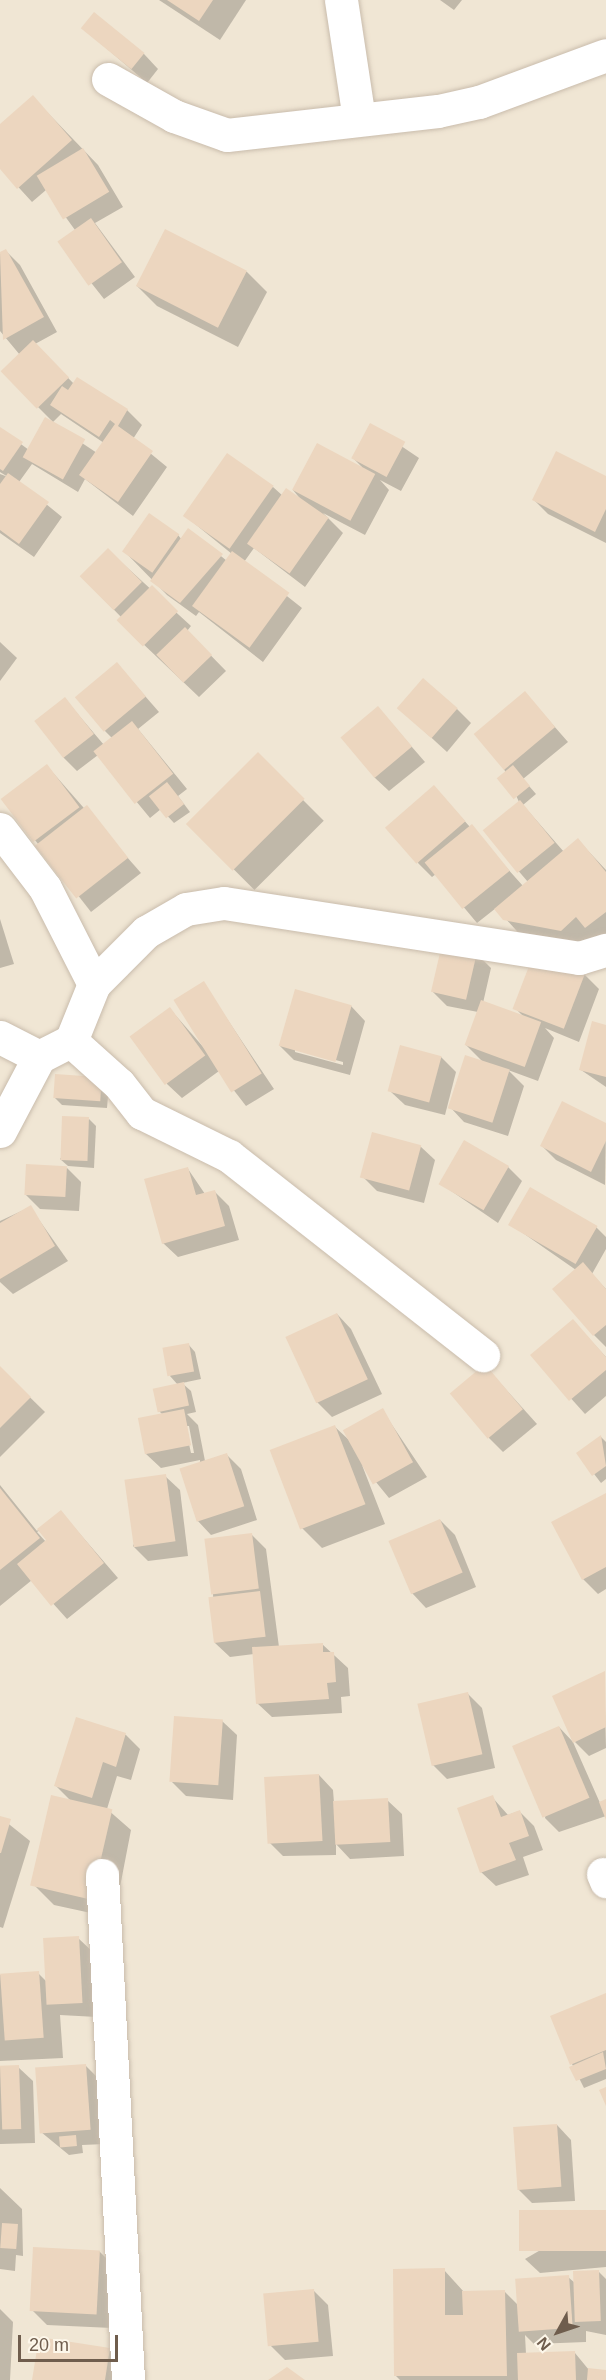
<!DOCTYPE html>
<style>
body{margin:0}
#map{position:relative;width:606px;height:2380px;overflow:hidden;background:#f9f3e5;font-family:Arial,sans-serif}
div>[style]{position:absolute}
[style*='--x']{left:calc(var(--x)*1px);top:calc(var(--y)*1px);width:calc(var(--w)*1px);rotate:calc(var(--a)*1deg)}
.residential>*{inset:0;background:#f0e6d4;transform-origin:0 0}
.shadow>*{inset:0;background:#0003;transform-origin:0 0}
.building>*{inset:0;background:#ecd6bf;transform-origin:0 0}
.roads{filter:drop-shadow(0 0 2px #c9bcac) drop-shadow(0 0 2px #c9bcac)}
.street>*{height:33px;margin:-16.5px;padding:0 16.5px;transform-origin:16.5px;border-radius:16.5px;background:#fff}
span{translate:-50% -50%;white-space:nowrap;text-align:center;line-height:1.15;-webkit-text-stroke:4.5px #fdf7ea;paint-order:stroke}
.north{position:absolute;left:528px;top:2302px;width:60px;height:60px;-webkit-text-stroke:4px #fdf7ea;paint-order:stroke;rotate:230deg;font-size:16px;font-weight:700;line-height:24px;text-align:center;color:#6f5d4d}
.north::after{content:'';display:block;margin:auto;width:21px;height:27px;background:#6f5d4d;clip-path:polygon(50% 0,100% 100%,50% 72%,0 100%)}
.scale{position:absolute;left:18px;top:2335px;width:100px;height:27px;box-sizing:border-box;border:3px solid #6f5d4d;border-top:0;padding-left:8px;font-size:18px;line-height:21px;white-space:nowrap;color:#6f5d4d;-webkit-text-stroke:4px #fdf7ea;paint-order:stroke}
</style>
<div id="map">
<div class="residential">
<div style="left:0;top:0;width:606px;height:2380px"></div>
</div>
<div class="shadow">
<div style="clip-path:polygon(159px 0,246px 0,220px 40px)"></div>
<div style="clip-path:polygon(440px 0,462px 0,454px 10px)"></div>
<div style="clip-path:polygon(84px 29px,144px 54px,158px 69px,147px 83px)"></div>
<div style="clip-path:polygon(47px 112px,98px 165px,123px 207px,95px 223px,135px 277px,104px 299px,59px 242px,75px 230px,46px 190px,32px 202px,0 167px,0 126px)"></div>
<div style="clip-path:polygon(165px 231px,247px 272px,267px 292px,238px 347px,157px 306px,137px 286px)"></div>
<div style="clip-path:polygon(evenodd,6px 251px,20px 265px,57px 332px,35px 344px,74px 384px,127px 410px,142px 425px,133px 439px,167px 467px,133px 516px,85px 479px,78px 492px,32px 464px,19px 482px,62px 517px,34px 557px,0 533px,0 474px,8px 477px,0 472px,0 429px,29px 450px,52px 421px,3px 372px,20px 355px,0 331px,0 254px,6px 251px,61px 414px,104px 443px,97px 453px,52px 423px,61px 414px)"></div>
<div style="clip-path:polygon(370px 425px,419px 458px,401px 491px,380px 480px,389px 490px,365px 535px,323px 513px,343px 533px,305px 587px,254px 548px,244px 562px,302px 608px,263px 662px,199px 612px,196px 616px,167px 595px,124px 551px,178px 535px,182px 540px,189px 530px,227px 561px,232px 554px,184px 515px,273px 487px,283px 496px,302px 501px,293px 490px,362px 467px,353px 458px)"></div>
<div style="clip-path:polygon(606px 478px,606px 543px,548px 514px,534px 500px)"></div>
<div style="clip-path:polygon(108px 550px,191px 626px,187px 631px,226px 671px,199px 697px,119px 621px,122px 618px,82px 577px)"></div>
<div style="clip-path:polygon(0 642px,17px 658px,0 681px)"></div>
<div style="clip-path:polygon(117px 664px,159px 712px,138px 729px,187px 789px,178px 796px,190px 812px,174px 823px,161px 809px,150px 818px,98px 755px,77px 771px,63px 757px,65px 699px,104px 745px,112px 738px,105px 731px)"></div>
<div style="clip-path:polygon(525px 693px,568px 742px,523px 779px,536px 794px,523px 805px,564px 852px,578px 840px,606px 870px,606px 947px,582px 950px,525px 940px,496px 908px,477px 923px,436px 874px,432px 877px,418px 863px,434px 787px,523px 886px,528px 882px,484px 831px,519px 802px,504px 769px)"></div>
<div style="clip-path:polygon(378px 708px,425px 762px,389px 791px,374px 777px)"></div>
<div style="clip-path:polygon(399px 708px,457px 709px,471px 723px,447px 752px)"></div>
<div style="left:258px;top:755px;width:93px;height:98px;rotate:45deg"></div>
<div style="clip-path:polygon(47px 766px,141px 873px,91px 912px,3px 799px)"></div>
<div style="clip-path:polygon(0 919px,14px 964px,0 968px)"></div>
<div style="clip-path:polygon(476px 953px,491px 968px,483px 1003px,525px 1018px,515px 1008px,535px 955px,585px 975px,599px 989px,579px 1042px,545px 1028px,554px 1038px,538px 1081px,508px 1070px,524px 1086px,508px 1136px,464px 1122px,450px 1107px,484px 1063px,466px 1045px,478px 1012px,447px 1006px,432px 991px)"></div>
<div style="clip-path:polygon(203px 983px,274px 1089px,246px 1106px,219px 1071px,182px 1098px,167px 1084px,170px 1009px,205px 1049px)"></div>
<div style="clip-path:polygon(evenodd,351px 1006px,365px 1021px,350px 1075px,294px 1060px,280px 1046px,351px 1006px,295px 1049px,343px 1062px,343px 1065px,295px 1052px,295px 1049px)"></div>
<div style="clip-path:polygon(606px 1027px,606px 1087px,581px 1070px)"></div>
<div style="clip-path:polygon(441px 1057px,456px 1072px,445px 1115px,405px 1105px,390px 1091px)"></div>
<div style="clip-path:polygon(109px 1085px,107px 1108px,62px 1105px,55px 1098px)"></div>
<div style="clip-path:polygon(89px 1119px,96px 1126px,94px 1168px,68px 1166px,60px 1159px)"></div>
<div style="clip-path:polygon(606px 1125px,605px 1185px,556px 1160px,542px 1146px)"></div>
<div style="clip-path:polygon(420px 1146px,435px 1160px,424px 1203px,377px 1191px,362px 1176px)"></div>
<div style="clip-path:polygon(508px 1167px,522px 1181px,498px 1223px,441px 1184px)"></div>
<div style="clip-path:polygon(67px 1168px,81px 1182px,79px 1211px,40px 1209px,25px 1194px)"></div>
<div style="clip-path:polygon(188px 1169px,205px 1194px,214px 1191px,229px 1206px,239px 1240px,178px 1257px,163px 1243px)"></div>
<div style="clip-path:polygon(30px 1207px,68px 1261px,13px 1294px,0 1282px,0 1221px)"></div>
<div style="clip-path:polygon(510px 1224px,596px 1227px,606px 1237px,606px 1249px,592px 1274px,606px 1289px,606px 1347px,594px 1335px,576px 1270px)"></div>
<div style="clip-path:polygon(337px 1314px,351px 1329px,382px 1394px,332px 1417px,317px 1402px)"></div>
<div style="clip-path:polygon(573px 1321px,606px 1357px,606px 1396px,585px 1414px,532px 1355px)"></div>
<div style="clip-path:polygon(evenodd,188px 1344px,195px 1352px,201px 1379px,182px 1383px,191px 1391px,196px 1412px,187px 1414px,198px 1425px,205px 1461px,226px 1454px,241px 1469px,257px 1520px,211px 1535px,197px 1520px,200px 1460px,161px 1468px,146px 1454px,163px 1415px,159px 1411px,178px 1385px,170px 1376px,188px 1344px,185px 1426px,189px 1426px,194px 1453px,191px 1453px,185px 1426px)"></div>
<div style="clip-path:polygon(485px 1366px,537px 1424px,503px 1452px,489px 1438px)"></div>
<div style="clip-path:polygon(0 1368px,45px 1412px,0 1457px)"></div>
<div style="clip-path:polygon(382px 1410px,427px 1477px,389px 1498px,362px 1465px,385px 1524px,322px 1548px,302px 1528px,334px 1426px,350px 1441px)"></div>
<div style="clip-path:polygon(601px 1437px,606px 1442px,606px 1479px,601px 1483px,578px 1453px)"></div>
<div style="clip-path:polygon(165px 1476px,180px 1490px,188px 1556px,148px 1561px,133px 1546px)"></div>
<div style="clip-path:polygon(evenodd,0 1485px,37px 1531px,61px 1512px,118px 1578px,67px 1619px,32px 1580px,0 1606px,0 1485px,40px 1530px,48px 1540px,46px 1542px,37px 1532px,40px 1530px)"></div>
<div style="clip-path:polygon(606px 1496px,606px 1589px,598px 1594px,583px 1579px,553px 1523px)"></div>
<div style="clip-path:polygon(440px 1520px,455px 1535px,476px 1587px,426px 1608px,412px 1593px)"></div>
<div style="clip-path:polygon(251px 1534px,266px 1549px,279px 1647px,322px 1644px,348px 1668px,350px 1696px,341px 1697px,342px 1713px,272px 1717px,257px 1703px,254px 1654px,230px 1657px,215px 1643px,213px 1594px)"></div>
<div style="clip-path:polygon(604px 1673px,606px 1748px,589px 1756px,575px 1742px)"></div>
<div style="clip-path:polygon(468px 1694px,482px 1708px,495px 1768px,447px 1779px,432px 1764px)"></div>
<div style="clip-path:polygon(77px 1719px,126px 1735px,140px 1749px,131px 1780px,117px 1776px,107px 1809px,131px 1830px,114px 1918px,54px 1905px,34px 1885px,72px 1802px,56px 1786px)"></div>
<div style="clip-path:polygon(222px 1721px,237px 1735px,233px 1800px,186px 1796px,172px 1782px)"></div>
<div style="clip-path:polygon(559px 1727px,573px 1742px,600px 1803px,606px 1801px,606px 1816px,559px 1832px,545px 1818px)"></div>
<div style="clip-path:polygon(319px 1775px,333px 1790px,334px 1803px,387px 1800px,402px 1814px,404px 1856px,350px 1859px,336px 1844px,336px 1855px,283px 1856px,269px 1842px)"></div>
<div style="clip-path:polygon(492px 1797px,508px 1815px,519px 1811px,534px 1826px,543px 1850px,523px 1857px,529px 1875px,496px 1886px,481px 1872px)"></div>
<div style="clip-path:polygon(0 1817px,30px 1841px,3px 1928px,0 1927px)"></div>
<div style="clip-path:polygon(78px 1938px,93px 1952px,97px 2017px,60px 2015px,63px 2058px,0 2061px,0 1975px,38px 1973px,47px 1982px)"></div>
<div style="clip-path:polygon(606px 1994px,606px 2079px,584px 2088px,572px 2064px)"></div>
<div style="clip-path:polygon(86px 2066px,100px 2080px,105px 2144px,82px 2145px,83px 2153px,69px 2155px,41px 2132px)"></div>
<div style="clip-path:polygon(0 2067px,18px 2067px,33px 2081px,35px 2143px,0 2144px)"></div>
<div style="clip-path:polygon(557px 2125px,571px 2140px,575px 2201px,532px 2203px,518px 2189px)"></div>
<div style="clip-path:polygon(0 2188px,22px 2209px,23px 2256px,16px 2255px,15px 2271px,0 2269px)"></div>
<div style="clip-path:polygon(606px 2212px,606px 2267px,540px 2273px,525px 2259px)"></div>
<div style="clip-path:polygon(99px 2251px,114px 2266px,112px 2328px,47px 2325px,33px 2311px)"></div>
<div style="clip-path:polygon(444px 2270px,464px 2292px,505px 2292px,518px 2305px,568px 2277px,575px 2283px,599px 2272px,606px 2279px,606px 2335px,586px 2331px,586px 2342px,534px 2344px,525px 2335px,526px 2354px,575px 2353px,589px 2370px,606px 2371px,606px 2380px,400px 2380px,396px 2376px)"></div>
<div style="clip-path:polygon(314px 2291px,328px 2305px,333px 2356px,285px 2360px,270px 2345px)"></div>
<div style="clip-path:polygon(0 2309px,13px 2322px,10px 2380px,0 2380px)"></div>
<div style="clip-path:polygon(109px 2350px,129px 2370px,128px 2380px,34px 2380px)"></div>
</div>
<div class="building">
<div style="clip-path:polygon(167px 0,213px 0,199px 21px)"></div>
<div style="left:94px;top:12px;width:65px;height:21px;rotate:39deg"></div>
<div style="clip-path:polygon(33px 95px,72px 140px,17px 189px,0 169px,0 124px)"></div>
<div style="left:83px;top:148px;width:51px;height:54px;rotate:59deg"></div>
<div style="left:91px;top:218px;width:54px;height:41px;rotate:55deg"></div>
<div style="left:165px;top:229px;width:92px;height:64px;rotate:27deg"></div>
<div style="clip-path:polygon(6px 249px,44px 317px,3px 340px,0 252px)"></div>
<div style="left:33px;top:340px;width:52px;height:45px;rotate:46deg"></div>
<div style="clip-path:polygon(77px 377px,128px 409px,118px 426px,153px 451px,118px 502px,79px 475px,115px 424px,110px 420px,99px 437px,50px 405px,62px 386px,68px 390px)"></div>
<div style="left:45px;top:417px;width:46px;height:46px;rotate:29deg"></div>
<div style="left:370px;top:423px;width:40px;height:40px;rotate:28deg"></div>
<div style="clip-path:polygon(0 427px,23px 442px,3px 471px,0 469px)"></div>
<div style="left:317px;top:443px;width:66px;height:53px;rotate:28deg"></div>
<div style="clip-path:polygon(556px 451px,606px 476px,606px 509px,595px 532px,532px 500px)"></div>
<div style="left:227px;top:453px;width:57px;height:77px;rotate:35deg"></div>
<div style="clip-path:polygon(8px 473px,49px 502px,19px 544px,0 530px,0 484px)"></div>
<div style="left:286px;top:488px;width:52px;height:68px;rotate:35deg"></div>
<div style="left:149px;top:513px;width:37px;height:47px;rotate:35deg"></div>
<div style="clip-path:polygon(188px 528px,223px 554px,180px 603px,150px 581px)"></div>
<div style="left:108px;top:548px;width:48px;height:40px;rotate:45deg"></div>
<div style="left:232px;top:551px;width:71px;height:68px;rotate:36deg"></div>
<div style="left:152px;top:585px;width:37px;height:50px;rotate:45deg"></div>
<div style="left:185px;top:627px;width:39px;height:40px;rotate:46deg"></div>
<div style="left:117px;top:662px;width:45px;height:55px;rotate:50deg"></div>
<div style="left:423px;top:678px;width:46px;height:40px;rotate:41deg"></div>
<div style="left:525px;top:691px;width:47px;height:67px;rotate:50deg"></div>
<div style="left:65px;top:697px;width:47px;height:39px;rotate:52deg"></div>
<div style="left:378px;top:706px;width:53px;height:49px;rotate:50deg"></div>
<div style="left:132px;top:721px;width:67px;height:49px;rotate:52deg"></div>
<div style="left:258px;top:752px;width:66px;height:102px;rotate:45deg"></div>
<div style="left:47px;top:764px;width:54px;height:58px;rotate:53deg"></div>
<div style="left:513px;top:765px;width:27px;height:21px;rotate:51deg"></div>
<div style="left:167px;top:782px;width:28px;height:23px;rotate:52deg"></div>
<div style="left:434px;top:785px;width:48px;height:65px;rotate:49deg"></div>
<div style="left:520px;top:800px;width:55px;height:48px;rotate:51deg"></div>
<div style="left:87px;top:805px;width:67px;height:66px;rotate:52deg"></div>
<div style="left:472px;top:824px;width:60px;height:61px;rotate:51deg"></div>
<div style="clip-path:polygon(578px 838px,606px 872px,606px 912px,585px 928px,576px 917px,561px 931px,503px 920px,494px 909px)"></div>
<div style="left:442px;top:944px;width:36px;height:49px;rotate:13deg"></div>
<div style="left:534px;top:953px;width:55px;height:60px;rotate:21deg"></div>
<div style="left:204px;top:981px;width:109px;height:36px;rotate:58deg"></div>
<div style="left:295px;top:989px;width:59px;height:59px;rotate:16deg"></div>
<div style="left:481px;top:1000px;width:64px;height:48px;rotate:20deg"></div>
<div style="left:170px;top:1007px;width:60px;height:50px;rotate:54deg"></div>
<div style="clip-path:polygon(592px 1021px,606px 1025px,606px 1077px,579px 1070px)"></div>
<div style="left:400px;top:1045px;width:43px;height:48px;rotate:15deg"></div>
<div style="left:465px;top:1055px;width:47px;height:56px;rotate:18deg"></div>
<div style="left:55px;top:1074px;width:47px;height:24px;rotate:4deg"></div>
<div style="clip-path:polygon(562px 1101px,606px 1123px,606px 1141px,591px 1172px,540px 1146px)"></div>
<div style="left:62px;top:1116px;width:27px;height:44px;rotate:2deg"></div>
<div style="left:372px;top:1132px;width:51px;height:47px;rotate:15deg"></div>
<div style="left:464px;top:1140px;width:52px;height:51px;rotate:30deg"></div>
<div style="left:26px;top:1164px;width:41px;height:31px;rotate:3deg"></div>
<div style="clip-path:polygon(188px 1167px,196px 1195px,215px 1190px,225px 1226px,162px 1244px,144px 1179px)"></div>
<div style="left:530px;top:1187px;width:78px;height:44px;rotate:30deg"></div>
<div style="clip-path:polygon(31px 1205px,55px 1246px,0 1279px,0 1223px)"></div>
<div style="clip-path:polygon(583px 1262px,606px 1289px,606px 1325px,593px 1336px,552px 1289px)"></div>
<div style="left:337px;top:1313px;width:73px;height:57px;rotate:65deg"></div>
<div style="clip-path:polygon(573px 1319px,606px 1357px,606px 1370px,569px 1401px,530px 1355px)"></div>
<div style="left:189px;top:1343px;width:29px;height:27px;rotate:80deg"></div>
<div style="left:485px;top:1364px;width:59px;height:46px;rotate:50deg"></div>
<div style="clip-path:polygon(0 1366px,31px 1397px,0 1428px)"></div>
<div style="left:184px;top:1382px;width:24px;height:32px;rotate:78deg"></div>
<div style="left:383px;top:1408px;width:62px;height:46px;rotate:61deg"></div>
<div style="left:184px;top:1409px;width:37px;height:47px;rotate:79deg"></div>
<div style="left:335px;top:1425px;width:85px;height:70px;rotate:69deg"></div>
<div style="clip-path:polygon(601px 1435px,606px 1466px,592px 1476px,576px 1453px)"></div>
<div style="left:227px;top:1453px;width:56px;height:50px;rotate:72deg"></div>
<div style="left:166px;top:1474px;width:68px;height:42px;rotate:82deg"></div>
<div style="clip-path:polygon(0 1488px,40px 1538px,0 1570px)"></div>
<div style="clip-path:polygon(606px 1493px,606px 1567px,582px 1580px,551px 1522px)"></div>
<div style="clip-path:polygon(61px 1510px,104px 1563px,51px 1606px,17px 1564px,46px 1540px,37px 1529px)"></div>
<div style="left:440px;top:1519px;width:58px;height:56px;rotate:67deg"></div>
<div style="left:252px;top:1533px;width:56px;height:48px;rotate:83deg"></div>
<div style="left:260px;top:1591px;width:46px;height:52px;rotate:83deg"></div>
<div style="clip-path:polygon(323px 1643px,323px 1652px,334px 1652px,336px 1682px,327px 1683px,329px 1699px,256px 1704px,252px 1647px)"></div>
<div style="clip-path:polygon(605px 1671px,606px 1727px,573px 1743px,552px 1696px)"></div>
<div style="left:468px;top:1692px;width:64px;height:52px;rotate:77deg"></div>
<div style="left:174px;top:1716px;width:49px;height:66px;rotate:4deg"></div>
<div style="clip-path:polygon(76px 1717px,126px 1733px,116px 1767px,103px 1762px,92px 1798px,54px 1786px)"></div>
<div style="left:559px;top:1726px;width:78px;height:51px;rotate:67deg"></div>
<div style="left:319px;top:1774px;width:67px;height:55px;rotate:87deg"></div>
<div style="left:51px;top:1795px;width:63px;height:93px;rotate:13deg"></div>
<div style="clip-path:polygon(493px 1795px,501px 1817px,520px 1810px,529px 1836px,509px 1843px,516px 1860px,480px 1873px,457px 1808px)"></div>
<div style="left:388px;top:1798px;width:44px;height:55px;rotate:87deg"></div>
<div style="clip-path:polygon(606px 1799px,606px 1820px,599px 1802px)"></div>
<div style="clip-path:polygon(0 1816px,11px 1819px,1px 1853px,0 1853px)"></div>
<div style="left:79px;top:1936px;width:67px;height:36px;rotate:87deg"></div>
<div style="left:39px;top:1971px;width:67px;height:39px;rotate:86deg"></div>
<div style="clip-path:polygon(606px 1993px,606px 2050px,570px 2065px,550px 2016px)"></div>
<div style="clip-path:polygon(603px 2052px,606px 2069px,576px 2081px,569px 2067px)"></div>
<div style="left:86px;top:2064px;width:66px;height:51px;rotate:86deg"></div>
<div style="left:19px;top:2065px;width:64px;height:19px;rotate:88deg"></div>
<div style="clip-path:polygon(606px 2087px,606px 2106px,599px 2090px)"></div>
<div style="left:557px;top:2124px;width:63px;height:44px;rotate:86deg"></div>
<div style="left:76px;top:2135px;width:11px;height:17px;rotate:85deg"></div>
<div style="left:606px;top:2210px;width:41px;height:87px;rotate:90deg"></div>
<div style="left:2px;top:2223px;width:16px;height:25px;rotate:4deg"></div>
<div style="left:33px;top:2247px;width:67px;height:64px;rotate:3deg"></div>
<div style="clip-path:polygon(445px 2268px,445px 2315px,463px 2315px,462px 2291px,505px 2290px,507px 2376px,394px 2376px,393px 2269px)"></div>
<div style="left:599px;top:2270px;width:51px;height:26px;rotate:88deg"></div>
<div style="left:569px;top:2275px;width:53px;height:54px;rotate:86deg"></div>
<div style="left:314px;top:2289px;width:53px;height:51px;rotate:85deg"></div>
<div style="clip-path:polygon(39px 2337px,110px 2348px,105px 2380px,32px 2380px)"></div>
<div style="left:575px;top:2351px;width:29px;height:58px;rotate:88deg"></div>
<div style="clip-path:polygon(287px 2367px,305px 2380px,268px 2380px)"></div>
<div style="clip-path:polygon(588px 2368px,606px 2370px,606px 2380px,587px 2380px)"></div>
</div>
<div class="roads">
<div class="street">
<div style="--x:341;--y:0;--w:120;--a:81.4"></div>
<div style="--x:108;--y:79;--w:76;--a:29.3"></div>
<div style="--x:174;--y:116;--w:56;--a:19.7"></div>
<div style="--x:227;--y:135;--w:212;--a:-6.5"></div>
<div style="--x:438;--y:111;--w:42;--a:-12.4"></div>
<div style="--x:479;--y:102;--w:135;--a:-20.3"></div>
<div style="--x:0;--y:829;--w:74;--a:52.7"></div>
<div style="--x:45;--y:888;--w:108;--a:63"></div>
<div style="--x:0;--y:1037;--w:44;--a:27.1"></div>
<div style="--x:71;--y:1041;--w:64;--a:41.9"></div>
<div style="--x:119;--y:1084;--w:37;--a:52"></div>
<div style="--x:142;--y:1113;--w:97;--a:26.3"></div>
<div style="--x:229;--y:1156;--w:323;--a:38.1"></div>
<div style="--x:0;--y:1131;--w:84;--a:-62.2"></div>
<div style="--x:39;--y:1057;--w:36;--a:-27"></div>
<div style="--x:71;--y:1041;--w:61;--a:-68"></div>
<div style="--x:94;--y:984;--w:74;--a:-45"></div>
<div style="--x:146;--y:932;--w:46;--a:-29.9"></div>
<div style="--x:186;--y:909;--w:38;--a:-9"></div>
<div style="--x:224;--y:903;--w:359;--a:8.8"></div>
<div style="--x:579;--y:958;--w:28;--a:-17"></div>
<div style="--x:603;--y:1874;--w:8;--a:67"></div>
<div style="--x:102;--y:1875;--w:506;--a:87.05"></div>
</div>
</div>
<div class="north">N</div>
<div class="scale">20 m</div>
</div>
